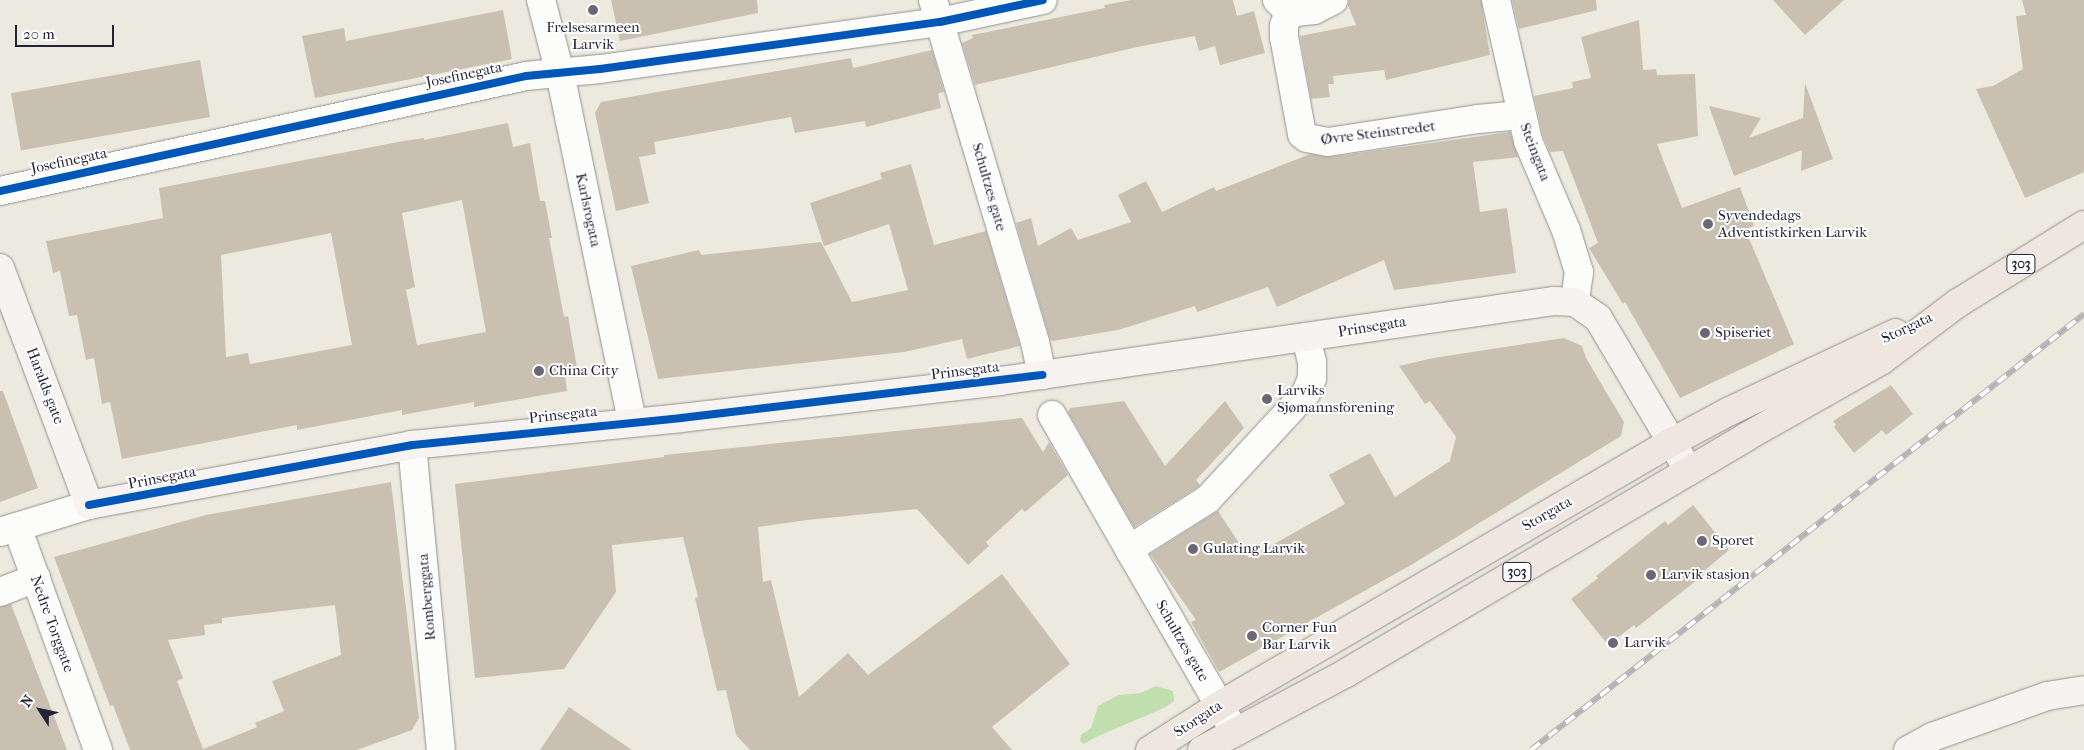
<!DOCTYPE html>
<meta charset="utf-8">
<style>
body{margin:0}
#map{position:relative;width:2084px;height:750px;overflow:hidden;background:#eceadf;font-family:"IM FELL French Canon",serif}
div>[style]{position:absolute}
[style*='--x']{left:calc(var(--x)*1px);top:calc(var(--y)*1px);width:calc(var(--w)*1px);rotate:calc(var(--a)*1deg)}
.green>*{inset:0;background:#c1deaf}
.building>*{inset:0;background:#c9c0b2;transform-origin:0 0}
.roads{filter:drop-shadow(0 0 1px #91908f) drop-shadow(0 0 1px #91908f)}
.street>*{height:28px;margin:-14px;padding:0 14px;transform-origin:14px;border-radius:14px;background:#fcfcfa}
.secondary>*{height:28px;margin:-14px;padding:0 14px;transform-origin:14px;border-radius:14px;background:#f6f3f0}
.primary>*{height:28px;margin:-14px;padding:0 14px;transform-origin:14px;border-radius:14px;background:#efe7df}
.rail>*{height:5.5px;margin-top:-2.75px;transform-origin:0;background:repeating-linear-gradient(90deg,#fff 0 11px,#b4b4b5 0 22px);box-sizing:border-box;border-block:1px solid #b4b4b5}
.cycleway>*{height:8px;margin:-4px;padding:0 4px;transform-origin:4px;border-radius:4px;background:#0057b8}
.dots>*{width:14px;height:14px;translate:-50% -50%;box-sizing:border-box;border:2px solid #fff;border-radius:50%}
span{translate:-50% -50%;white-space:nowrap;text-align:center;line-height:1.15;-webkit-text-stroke:4px #fff;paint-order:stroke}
.shield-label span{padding:1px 4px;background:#fff;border:1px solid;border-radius:4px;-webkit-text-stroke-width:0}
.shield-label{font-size:14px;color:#22223b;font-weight:700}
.poi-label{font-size:15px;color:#22223b}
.left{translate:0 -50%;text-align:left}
.street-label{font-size:15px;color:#22223b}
.north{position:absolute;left:15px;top:685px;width:50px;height:50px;-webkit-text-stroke:4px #fff;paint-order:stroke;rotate:305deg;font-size:14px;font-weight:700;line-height:20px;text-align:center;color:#22223b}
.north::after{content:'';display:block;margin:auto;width:18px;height:22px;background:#22223b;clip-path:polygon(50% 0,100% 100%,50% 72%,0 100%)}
.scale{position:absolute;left:15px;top:25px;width:99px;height:22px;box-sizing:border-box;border:2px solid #22223b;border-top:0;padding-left:6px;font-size:15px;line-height:18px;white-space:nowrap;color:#22223b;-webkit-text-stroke:4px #fff;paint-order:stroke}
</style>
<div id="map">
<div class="green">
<div style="clip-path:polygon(1156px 686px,1173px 691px,1174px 701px,1164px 708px,1096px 737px,1084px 744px,1080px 741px,1081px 735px,1091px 728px,1098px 706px,1119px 695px,1141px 693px)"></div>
</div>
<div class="building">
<div style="clip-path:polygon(611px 0,757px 0,758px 13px,620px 41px)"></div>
<div style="clip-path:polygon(1131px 0,1233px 0,1237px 16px,1254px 11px,1265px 53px,1220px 65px,1215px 46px,1199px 51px,1195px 36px,1137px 47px,975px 85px,962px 43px,973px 38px,972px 35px,1105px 8px,1104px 5px)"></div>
<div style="clip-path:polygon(1349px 0,1481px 0,1490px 55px,1386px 80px,1384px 70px,1333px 76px,1334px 84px,1328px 84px,1330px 97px,1311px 99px,1300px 36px,1356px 25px,1348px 5px)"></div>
<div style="clip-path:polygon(1512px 0,1596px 0,1597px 10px,1519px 29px)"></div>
<div style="clip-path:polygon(1773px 0,1844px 0,1805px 35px)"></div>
<div style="clip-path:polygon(2022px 0,2084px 0,2084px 172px,2025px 198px,1976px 89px,1993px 86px,2023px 69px,2016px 16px,2026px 15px)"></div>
<div style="clip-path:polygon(503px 10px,512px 59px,315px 98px,302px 36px,344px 28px,346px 41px)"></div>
<div style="clip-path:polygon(1639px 20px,1643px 70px,1656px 69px,1657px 75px,1695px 74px,1698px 136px,1657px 144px,1682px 208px,1740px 187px,1754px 226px,1745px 229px,1794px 344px,1680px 398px,1625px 302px,1623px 304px,1589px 248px,1598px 243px,1563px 151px,1550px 152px,1543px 136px,1534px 96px,1573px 88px,1572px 82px,1591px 78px,1581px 37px)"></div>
<div style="clip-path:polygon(932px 50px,944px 92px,938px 93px,941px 108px,866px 127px,865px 121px,795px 133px,791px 117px,654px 142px,656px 154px,639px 157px,649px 203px,616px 211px,595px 113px,601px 102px,851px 58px,853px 68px)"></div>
<div style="left:200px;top:60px;width:58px;height:192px;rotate:80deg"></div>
<div style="clip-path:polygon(1805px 83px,1833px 159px,1801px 171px,1802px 150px,1734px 176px,1709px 106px,1761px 118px,1749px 138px,1803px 118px)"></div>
<div style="clip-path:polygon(evenodd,508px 123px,513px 147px,530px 143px,540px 201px,545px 201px,552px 238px,549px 238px,564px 317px,568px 316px,578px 373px,565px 375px,567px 391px,474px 407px,474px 402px,402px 415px,402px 410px,297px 430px,297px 425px,122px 459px,110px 402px,102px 404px,94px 358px,86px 360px,77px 315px,69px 316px,60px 271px,53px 273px,46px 241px,163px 218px,159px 188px,398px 142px,424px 138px,424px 140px,508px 123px,462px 200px,486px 332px,417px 345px,406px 290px,415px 287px,402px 213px,462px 200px,508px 123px,331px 233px,352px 345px,250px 364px,248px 353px,226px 357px,221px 255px,331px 233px)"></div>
<div style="clip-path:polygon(1510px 132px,1518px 157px,1473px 162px,1480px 212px,1507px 208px,1516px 273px,1394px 290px,1384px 260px,1277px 307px,1268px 287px,1197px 312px,1195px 306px,1118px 330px,1053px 341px,1050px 339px,1016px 223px,1031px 218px,1038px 246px,1071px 228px,1078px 240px,1131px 222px,1118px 195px,1146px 181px,1162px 212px,1214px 187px,1216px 191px,1310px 154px,1330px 157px)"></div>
<div style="clip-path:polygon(911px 164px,934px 245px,986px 231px,1020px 346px,967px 359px,962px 339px,904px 352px,658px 379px,631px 266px,699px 250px,701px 255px,821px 242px,852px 302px,908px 290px,889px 224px,824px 246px,810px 203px,882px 179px,880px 173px)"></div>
<div style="clip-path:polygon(1564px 338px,1582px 346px,1586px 358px,1624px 422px,1621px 436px,1411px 565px,1219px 672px,1191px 622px,1196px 620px,1150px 554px,1218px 511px,1249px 558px,1345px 504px,1329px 475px,1370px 453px,1395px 497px,1450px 461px,1456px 437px,1430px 401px,1425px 404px,1399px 366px,1433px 358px)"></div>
<div style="clip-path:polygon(1891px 385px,1913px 414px,1886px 435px,1882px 430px,1854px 453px,1834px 427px,1836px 425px,1833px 421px)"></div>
<div style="clip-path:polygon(0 391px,3px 391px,38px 488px,0 502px)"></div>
<div style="clip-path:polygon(1124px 401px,1165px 466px,1225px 401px,1244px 428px,1196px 480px,1200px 485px,1198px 487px,1134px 527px,1068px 412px,1070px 408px)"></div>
<div style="clip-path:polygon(1022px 418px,1043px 452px,1049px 442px,1068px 475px,1025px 512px,1022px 509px,986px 542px,989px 546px,968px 565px,917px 509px,807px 520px,758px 527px,763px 582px,771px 580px,799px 697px,848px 653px,868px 675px,1002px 574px,1070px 664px,992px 727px,1012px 750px,750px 750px,736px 735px,726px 690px,717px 691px,695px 598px,698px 597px,683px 537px,612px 545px,616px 592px,564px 669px,475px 678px,455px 484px,664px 457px,664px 455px)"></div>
<div style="clip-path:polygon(evenodd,391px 482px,419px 718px,412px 730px,357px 750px,130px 750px,113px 705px,110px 706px,54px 557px,206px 515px,391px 482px,335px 605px,341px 655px,272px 681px,284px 711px,255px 723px,257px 727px,203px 749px,177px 681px,183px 678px,168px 640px,205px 635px,204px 625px,222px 623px,222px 618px,335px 605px)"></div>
<div style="clip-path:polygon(1693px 505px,1729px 550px,1704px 571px,1706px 573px,1636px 628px,1634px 625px,1608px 645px,1571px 599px,1598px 578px,1596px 576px,1665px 521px,1668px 525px)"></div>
<div style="clip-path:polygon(11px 604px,47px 698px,67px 750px,0 750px,0 607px)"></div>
<div style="clip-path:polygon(569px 707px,632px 750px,540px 750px)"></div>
</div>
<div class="roads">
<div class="street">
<div style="--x:541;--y:0;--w:75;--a:75.4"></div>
<div style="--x:560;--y:73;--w:355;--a:78.3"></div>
<div style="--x:933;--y:0;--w:357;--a:73.4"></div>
<div style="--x:1035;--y:342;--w:34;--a:78"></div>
<div style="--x:1277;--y:0;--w:17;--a:45"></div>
<div style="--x:1289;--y:12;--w:7;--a:0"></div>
<div style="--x:1296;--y:12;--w:18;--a:-6"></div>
<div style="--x:1314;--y:10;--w:22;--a:-27"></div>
<div style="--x:1496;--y:0;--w:145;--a:77.2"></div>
<div style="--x:1528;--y:141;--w:97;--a:66.9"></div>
<div style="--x:1566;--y:230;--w:44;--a:72.8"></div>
<div style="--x:1579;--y:272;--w:30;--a:98"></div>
<div style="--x:1289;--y:12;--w:15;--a:110"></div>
<div style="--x:1284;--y:26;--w:11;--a:90"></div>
<div style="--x:1284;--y:37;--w:99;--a:79.5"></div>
<div style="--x:1302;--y:134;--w:6;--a:39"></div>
<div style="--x:1307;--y:138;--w:21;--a:11"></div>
<div style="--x:1328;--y:142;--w:152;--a:-8.7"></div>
<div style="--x:1478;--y:119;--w:43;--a:-5.3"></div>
<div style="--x:0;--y:191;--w:538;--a:-12.33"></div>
<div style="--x:526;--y:76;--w:74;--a:-5.4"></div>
<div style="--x:600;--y:69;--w:343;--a:-7.9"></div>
<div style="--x:940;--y:22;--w:105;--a:-12.1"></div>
<div style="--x:1052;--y:415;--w:155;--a:60.1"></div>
<div style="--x:412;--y:445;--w:306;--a:84.6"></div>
<div style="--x:17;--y:527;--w:237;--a:70"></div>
<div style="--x:0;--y:532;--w:93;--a:-16.9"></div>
<div style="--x:0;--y:592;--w:39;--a:-21"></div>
<div style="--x:1235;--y:732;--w:211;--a:-120.1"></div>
<div style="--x:1129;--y:549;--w:93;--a:-32.3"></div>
<div style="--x:1208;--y:499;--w:144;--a:-47.2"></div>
<div style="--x:1306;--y:393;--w:16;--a:-68"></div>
<div style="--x:1312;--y:378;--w:16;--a:-90"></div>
<div style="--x:1312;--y:362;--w:25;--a:-104"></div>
</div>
<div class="secondary">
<div style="--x:0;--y:268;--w:253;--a:69.4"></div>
<div style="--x:89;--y:505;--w:329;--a:-10.5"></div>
<div style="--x:412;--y:445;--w:270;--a:-5.7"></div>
<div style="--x:681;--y:418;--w:321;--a:-6.6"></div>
<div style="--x:1000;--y:381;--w:560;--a:-8.22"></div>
<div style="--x:1554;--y:301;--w:21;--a:3"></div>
<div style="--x:1575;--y:302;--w:28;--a:35"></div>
<div style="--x:1598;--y:318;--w:178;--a:59.3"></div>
<div style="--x:1908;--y:750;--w:27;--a:-28"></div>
<div style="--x:1932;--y:737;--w:122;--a:-19.6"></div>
<div style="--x:2047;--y:696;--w:37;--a:-9"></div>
</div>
<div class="primary">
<div style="--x:1150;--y:750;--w:83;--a:-32.7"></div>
<div style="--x:1220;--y:705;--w:521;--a:-30.21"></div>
<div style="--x:1670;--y:443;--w:68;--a:-28.1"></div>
<div style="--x:1730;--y:411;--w:183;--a:-25.2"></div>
<div style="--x:1202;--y:750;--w:163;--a:-28.1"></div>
<div style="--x:1346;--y:673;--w:464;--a:-30.5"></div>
<div style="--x:1746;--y:437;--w:156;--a:-29.5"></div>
<div style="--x:1882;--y:360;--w:95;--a:-36.9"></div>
<div style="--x:1958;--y:303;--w:148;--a:-31.8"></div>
</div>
</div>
<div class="rail">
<div style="--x:1531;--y:750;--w:704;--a:-38.25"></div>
</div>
<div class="cycleway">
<div style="--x:0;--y:191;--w:538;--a:-12.33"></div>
<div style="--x:526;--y:76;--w:74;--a:-5.4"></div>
<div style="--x:600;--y:69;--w:343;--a:-7.9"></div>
<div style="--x:940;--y:22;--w:105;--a:-12.1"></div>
<div style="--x:89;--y:505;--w:329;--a:-10.5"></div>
<div style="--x:412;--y:445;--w:270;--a:-5.7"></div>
<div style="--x:681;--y:418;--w:364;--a:-6.8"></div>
</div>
<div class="dots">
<div style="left:593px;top:10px;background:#696874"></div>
<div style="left:1708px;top:224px;background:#696874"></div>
<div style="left:1705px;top:333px;background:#696874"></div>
<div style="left:539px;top:371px;background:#696874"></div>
<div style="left:1267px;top:399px;background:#696874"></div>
<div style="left:1702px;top:541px;background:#696874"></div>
<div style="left:1193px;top:549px;background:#696874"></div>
<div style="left:1651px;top:575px;background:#696874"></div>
<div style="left:1252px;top:636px;background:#696874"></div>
<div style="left:1613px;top:643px;background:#696874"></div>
</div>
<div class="shield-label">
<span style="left:2021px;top:264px">303</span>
<span style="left:1517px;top:572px">303</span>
</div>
<div class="poi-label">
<span style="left:593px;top:36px">Frelsesarmeen<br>Larvik</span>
<span class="left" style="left:1718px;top:224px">Syvendedags<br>Adventistkirken Larvik</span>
<span class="left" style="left:1715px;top:333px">Spiseriet</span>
<span class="left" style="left:549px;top:371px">China City</span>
<span class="left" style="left:1277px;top:399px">Larviks<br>Sjømannsforening</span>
<span class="left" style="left:1712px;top:541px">Sporet</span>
<span class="left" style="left:1203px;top:549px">Gulating Larvik</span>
<span class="left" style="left:1661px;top:575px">Larvik stasjon</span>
<span class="left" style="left:1262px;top:636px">Corner Fun<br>Bar Larvik</span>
<span class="left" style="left:1624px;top:643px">Larvik</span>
</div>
<div class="street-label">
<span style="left:464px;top:75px;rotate:-12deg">Josefinegata</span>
<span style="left:1378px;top:133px;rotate:-7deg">Øvre Steinstredet</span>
<span style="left:1535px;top:152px;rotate:69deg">Steingata</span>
<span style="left:69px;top:161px;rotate:-12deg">Josefinegata</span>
<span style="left:989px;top:187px;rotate:74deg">Schultzes gate</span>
<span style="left:588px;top:210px;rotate:78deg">Karlsrogata</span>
<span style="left:1372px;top:327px;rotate:-9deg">Prinsegata</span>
<span style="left:1907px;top:328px;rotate:-25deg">Storgata</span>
<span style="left:965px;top:371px;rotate:-7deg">Prinsegata</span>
<span style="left:45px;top:386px;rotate:69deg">Haralds gate</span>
<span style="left:563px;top:415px;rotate:-6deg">Prinsegata</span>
<span style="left:162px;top:478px;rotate:-11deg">Prinsegata</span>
<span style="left:1547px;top:514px;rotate:-30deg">Storgata</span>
<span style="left:427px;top:597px;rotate:-95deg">Romberggata</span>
<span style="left:52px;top:624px;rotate:70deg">Nedre Torggate</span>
<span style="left:1182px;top:641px;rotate:60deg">Schultzes gate</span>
<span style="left:1198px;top:719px;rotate:-33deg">Storgata</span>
</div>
<div class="north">N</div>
<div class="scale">20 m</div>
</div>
